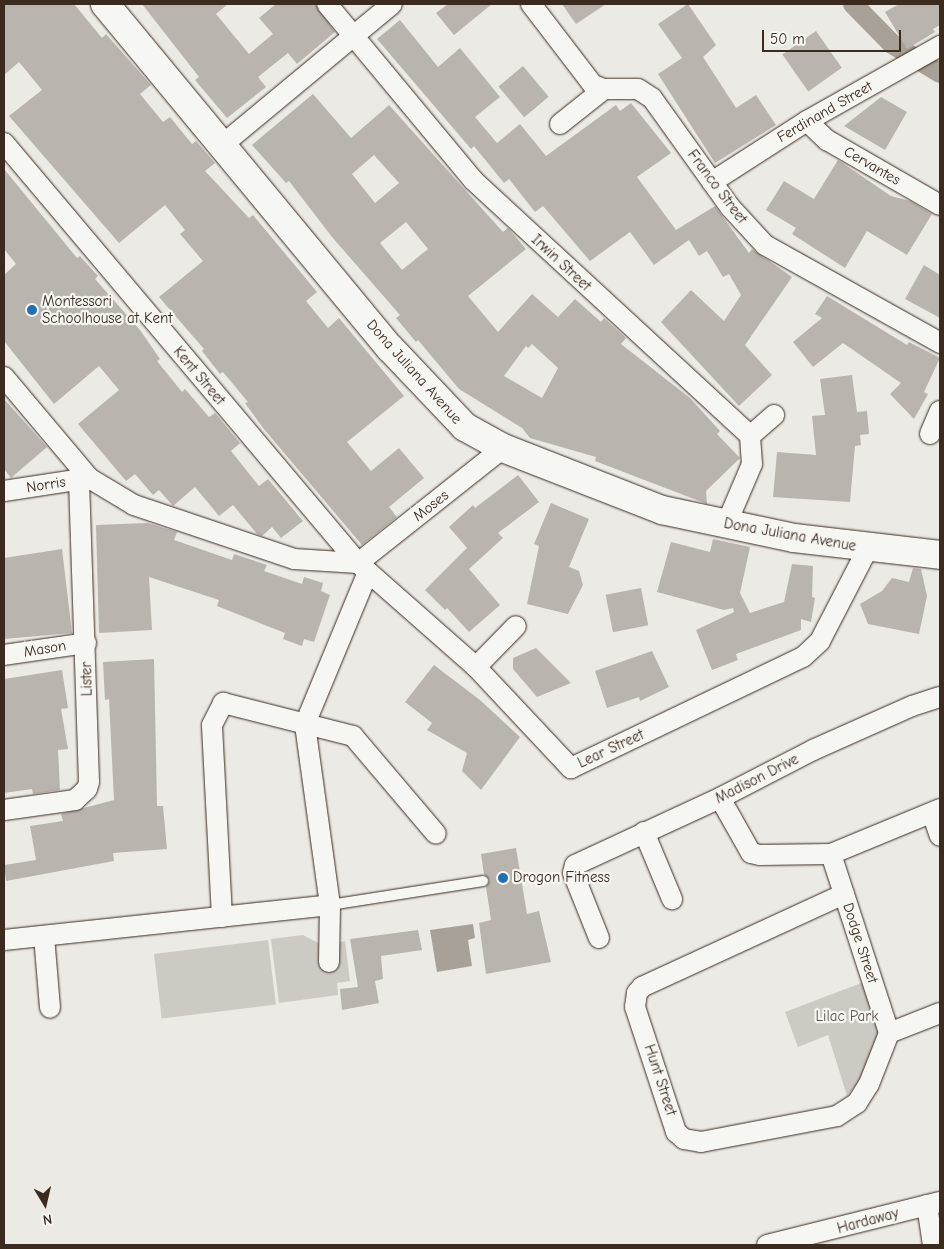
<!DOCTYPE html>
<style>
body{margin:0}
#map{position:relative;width:944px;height:1249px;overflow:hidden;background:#ebeae5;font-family:"Comic Neue",sans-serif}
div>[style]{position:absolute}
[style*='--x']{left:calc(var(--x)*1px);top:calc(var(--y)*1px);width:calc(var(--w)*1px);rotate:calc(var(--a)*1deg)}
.green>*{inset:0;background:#cdcac4;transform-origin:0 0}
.water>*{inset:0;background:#a8a198}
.canal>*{height:20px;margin:-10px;padding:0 10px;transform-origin:10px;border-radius:10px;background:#a8a198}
.building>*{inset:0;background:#bab4ae;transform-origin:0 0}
.roads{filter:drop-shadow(0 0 1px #3b2a1e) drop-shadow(0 0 1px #3b2a1e)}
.lane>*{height:10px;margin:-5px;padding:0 5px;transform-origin:5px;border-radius:5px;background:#f6f6f2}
.street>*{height:20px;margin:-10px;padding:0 10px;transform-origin:10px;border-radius:10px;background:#f6f6f2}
.secondary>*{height:28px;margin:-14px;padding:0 14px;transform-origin:14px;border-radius:14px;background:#f6f6f2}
.dots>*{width:14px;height:14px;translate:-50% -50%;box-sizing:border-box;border:2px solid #f6f6f2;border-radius:50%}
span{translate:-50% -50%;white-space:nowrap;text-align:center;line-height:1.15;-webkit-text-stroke:4.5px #f6f6f2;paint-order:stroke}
.street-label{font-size:15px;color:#3b2a1e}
.poi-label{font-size:15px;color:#3b2a1e}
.left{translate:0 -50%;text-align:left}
.park-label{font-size:15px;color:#605248}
.frame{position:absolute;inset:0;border:5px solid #3b2a1e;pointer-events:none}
.north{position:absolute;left:20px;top:1179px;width:50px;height:50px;-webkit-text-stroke:4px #f6f6f2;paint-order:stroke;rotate:171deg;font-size:14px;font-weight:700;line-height:20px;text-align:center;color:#3b2a1e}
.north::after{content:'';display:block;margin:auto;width:18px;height:22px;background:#3b2a1e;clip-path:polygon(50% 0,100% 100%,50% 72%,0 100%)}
.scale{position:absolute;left:762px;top:30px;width:139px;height:22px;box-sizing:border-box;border:2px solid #3b2a1e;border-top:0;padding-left:6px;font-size:15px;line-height:18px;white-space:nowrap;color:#3b2a1e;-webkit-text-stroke:4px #f6f6f2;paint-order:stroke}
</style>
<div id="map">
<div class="green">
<div style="clip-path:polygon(303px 935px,324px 946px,345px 941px,350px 981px,337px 983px,338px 995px,279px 1003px,271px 939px)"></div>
<div style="left:268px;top:940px;width:65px;height:115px;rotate:83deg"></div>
<div style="clip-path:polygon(864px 982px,880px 1032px,861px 1079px,847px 1096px,828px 1035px,798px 1047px,785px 1012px)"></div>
</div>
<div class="water">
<div style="clip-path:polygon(473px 924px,475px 938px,468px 940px,472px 966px,437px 972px,430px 930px)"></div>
</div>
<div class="canal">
<div style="--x:853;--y:4;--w:56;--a:45.7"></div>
<div style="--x:892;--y:44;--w:56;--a:31.1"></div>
</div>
<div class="building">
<div style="clip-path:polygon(4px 4px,74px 4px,102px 38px,106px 34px,151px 85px,140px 94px,163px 122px,170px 117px,192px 144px,196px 141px,215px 163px,205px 171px,249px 218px,253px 215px,317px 292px,306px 301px,328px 328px,339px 318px,404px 396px,347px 442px,371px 471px,399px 448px,424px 478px,389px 507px,397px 517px,362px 545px,263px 428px,245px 403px,248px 402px,223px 372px,220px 374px,202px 351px,204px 349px,159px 297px,203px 261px,180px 234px,185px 230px,165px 205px,119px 243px,9px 116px,42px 90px,19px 62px,4px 75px)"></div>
<div style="clip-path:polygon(142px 4px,228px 4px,216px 14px,249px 54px,273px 34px,259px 18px,276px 4px,315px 4px,335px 32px,297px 64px,288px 53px,258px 77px,266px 87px,227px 118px,195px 80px,199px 77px)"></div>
<div style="clip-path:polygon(448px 4px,492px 4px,454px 35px,436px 13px)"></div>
<div style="clip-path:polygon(562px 4px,606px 4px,576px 24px)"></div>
<div style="clip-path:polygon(688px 4px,716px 45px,703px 57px,736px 108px,756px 95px,776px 125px,715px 163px,658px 74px,682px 58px,658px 24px)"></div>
<div style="clip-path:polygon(899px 4px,940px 4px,940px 25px,933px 29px,935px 32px,907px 49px,885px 12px)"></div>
<div style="clip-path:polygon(400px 20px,438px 67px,460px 48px,500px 97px,475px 117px,497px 143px,520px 124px,546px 156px,616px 105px,620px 111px,631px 103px,671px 153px,637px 177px,676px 230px,715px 206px,749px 253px,752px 249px,792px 277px,745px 345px,772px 375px,739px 406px,661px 322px,691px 290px,724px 321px,741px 295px,729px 274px,723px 277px,707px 251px,699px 256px,689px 240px,654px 265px,630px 232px,590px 261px,543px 206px,535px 212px,509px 179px,504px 183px,474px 146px,471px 149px,377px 39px)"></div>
<div style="left:816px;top:31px;width:45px;height:41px;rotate:55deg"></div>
<div style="left:523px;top:66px;width:40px;height:32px;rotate:50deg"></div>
<div style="clip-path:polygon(evenodd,313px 94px,351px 138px,389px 105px,503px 232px,508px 228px,526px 249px,468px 296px,498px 332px,532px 294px,558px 317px,575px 299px,601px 322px,604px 318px,626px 338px,621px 344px,690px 398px,720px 431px,717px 434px,740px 458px,706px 491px,707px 504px,595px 461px,596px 457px,530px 438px,522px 428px,459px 389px,418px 340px,416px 342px,396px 318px,400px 315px,332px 237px,289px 181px,286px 183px,252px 145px,313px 94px,374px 155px,399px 183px,375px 203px,352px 174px,374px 155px,313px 94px,406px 222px,428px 249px,402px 270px,380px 243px,406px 222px,313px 94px,532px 344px,558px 368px,542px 398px,504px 376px,526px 346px,528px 348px,532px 344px)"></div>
<div style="clip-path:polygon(881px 97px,907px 112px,885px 150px,844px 126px)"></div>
<div style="clip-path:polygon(838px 160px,891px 196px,910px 201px,932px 214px,907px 255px,867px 231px,845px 268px,792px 234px,796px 228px,766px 210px,784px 181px,814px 199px)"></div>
<div style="clip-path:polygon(4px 169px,77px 258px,80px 256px,98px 276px,95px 279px,140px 330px,160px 359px,157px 361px,182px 392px,185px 389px,209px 417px,215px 413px,240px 443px,231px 451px,259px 486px,268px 479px,303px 521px,281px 538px,272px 527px,262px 536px,257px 534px,233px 505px,219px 516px,195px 487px,173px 506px,159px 490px,153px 495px,135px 474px,126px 481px,78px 424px,119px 390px,99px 366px,54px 404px,4px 341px,4px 275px,16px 264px,4px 249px)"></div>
<div style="clip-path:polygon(924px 265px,940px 275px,940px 318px,905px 299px)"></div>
<div style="clip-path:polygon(827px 296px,907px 345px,909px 342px,940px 358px,924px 392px,928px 394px,914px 419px,890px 394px,901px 383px,843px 343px,813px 367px,793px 342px,822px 318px,815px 314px)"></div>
<div style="clip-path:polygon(852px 375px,857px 412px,867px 411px,869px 434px,860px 435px,861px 445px,855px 446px,850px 502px,773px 497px,777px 452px,816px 455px,812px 416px,825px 415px,820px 379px)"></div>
<div style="clip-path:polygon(4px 399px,47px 447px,11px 478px,4px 469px)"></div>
<div style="clip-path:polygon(518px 475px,539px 502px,498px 533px,503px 538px,469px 569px,500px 605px,469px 632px,447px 608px,445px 610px,425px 590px,467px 548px,449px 527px,473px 505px,475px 508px)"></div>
<div style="clip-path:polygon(551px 503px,589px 519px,569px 567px,579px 571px,583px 585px,568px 614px,527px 604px,539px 546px,534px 544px)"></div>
<div style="clip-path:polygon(148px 523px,177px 532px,174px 540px,232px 560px,234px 554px,267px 565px,264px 571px,302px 584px,304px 577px,323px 583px,321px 591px,330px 595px,314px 642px,304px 639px,302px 646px,283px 639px,285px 633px,217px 606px,219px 600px,149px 577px,152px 630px,99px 633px,96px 525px)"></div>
<div style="clip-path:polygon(713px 539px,750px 547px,740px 593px,750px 613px,784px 602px,792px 564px,813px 566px,812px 597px,815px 598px,811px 622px,801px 619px,801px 630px,736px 654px,738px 660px,712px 670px,696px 630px,734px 612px,733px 608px,724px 610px,657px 592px,671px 542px,710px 552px)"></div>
<div style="clip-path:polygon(62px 549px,72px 633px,4px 639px,4px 558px)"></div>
<div style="clip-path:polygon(913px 568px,921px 569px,927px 596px,919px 634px,868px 624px,860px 604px,882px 591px,892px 578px,909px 582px)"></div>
<div style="left:641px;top:588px;width:38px;height:36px;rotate:79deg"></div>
<div style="clip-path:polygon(536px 648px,571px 683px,537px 697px,513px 669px,513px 658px)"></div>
<div style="clip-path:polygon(652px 651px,669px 687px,640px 701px,639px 697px,607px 708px,595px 671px)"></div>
<div style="clip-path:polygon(154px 659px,157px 806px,163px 806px,167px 849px,113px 853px,114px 861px,6px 881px,4px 865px,36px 860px,30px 826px,63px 821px,61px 814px,114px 800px,109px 699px,105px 700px,103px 662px)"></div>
<div style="clip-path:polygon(434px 665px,480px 700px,520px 737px,481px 790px,462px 771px,467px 753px,427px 730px,432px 723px,405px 702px)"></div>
<div style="clip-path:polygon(62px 670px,68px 708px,61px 709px,68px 749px,58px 750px,60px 790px,33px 794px,32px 789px,4px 793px,4px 679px)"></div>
<div style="clip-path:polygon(516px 848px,527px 914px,539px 911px,551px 962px,486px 974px,479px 923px,491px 920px,486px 887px,490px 880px,484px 874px,481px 854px)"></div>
<div style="clip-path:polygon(418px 930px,422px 950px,381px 956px,383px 979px,375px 981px,379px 1003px,342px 1010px,340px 989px,358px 987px,350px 939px)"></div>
</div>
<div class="roads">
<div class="lane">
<div style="--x:330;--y:905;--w:155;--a:-8.9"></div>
</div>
<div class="street">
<div style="--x:327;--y:4;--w:229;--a:50.3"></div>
<div style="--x:473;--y:180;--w:377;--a:42.7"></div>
<div style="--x:750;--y:436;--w:28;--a:86"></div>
<div style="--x:752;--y:464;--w:66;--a:113.1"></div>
<div style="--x:531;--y:4;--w:102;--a:52.6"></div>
<div style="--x:593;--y:85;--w:12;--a:20"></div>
<div style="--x:604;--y:89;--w:34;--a:0"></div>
<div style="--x:638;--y:89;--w:17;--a:33"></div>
<div style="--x:652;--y:98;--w:134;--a:54.4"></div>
<div style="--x:730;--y:207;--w:52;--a:47.4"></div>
<div style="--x:765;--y:245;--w:201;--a:29.2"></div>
<div style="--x:807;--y:121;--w:28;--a:44"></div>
<div style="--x:827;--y:140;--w:130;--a:29.9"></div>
<div style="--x:560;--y:124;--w:56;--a:-38.5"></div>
<div style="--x:4;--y:143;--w:549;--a:49.87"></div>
<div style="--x:358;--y:563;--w:157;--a:41.4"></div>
<div style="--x:476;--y:667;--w:139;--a:46.8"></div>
<div style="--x:571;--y:768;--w:257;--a:-25.6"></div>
<div style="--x:803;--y:657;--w:23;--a:-43"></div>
<div style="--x:820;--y:641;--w:105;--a:-62.7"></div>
<div style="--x:221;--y:146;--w:222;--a:-39.7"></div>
<div style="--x:712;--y:182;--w:113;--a:-32.7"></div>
<div style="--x:807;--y:121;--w:153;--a:-29.4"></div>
<div style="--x:4;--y:377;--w:132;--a:49.9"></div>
<div style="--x:89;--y:478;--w:52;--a:31"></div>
<div style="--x:134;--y:505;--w:169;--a:18.6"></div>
<div style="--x:294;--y:559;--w:64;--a:3.6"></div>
<div style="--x:930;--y:434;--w:25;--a:-67"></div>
<div style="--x:750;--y:436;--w:32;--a:-41"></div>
<div style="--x:4;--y:491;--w:86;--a:-8.7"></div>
<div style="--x:358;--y:563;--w:185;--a:-38.4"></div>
<div style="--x:4;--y:655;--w:83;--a:-8.3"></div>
<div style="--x:476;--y:667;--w:57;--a:-45.7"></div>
<div style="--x:720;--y:798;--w:63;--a:60.6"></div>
<div style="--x:751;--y:853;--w:9;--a:13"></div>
<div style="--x:760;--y:855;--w:71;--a:-0.8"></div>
<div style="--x:831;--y:854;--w:118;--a:-22.4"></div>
<div style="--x:4;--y:810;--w:72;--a:-8"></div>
<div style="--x:75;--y:800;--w:16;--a:-43"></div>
<div style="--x:87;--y:789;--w:7;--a:-74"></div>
<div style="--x:89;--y:782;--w:302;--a:-91.9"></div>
<div style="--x:932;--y:813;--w:24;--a:71"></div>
<div style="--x:644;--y:832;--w:73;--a:67.3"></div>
<div style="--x:831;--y:854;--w:188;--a:72"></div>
<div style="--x:844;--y:894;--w:222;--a:155.3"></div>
<div style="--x:642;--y:987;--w:8;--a:130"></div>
<div style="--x:637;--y:993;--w:14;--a:98"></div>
<div style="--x:635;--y:1007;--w:132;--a:71.8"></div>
<div style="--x:676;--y:1132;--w:11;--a:41"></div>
<div style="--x:684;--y:1139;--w:17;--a:10"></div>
<div style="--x:701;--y:1142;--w:138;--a:-10.8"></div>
<div style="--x:837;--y:1116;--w:24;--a:-33"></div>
<div style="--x:857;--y:1103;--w:22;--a:-58"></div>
<div style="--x:869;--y:1084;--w:55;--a:-68.6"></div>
<div style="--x:222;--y:917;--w:192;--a:-93"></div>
<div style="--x:212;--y:725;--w:25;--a:-63"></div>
<div style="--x:223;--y:703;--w:134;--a:14.2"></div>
<div style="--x:353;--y:736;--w:128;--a:49.7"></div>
<div style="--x:44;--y:936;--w:72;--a:85.2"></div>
<div style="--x:599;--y:938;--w:70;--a:-111.8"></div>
<div style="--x:573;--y:873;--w:8;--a:-76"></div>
<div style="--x:575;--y:865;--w:160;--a:-24.8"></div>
<div style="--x:720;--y:798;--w:105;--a:-27.3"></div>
<div style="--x:813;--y:750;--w:108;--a:-24"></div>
<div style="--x:912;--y:706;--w:29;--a:-18"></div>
<div style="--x:4;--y:940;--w:328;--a:-6.1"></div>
<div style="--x:329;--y:962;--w:57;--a:-89"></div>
<div style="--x:330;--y:905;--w:183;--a:-97.9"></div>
<div style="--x:305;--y:724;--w:165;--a:-67.5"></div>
<div style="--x:889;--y:1033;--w:55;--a:-21.4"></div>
<div style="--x:927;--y:1205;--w:40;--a:81.5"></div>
<div style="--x:767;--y:1245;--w:178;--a:-14"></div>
</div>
<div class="secondary">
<div style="--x:105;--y:4;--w:447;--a:50.4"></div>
<div style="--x:390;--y:348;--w:109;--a:46.5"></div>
<div style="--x:465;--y:427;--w:43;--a:28.9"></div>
<div style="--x:503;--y:448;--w:171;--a:21.3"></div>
<div style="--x:662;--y:510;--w:135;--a:12"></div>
<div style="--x:794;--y:538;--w:147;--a:6.6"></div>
</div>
</div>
<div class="dots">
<div style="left:32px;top:310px;background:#1f6fb2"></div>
<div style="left:503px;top:878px;background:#1f6fb2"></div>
</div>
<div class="street-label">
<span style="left:825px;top:112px;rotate:-30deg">Ferdinand Street</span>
<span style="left:872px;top:166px;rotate:30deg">Cervantes</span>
<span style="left:717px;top:187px;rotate:53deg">Franco Street</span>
<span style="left:561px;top:263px;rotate:43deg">Irwin Street</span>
<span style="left:414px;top:372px;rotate:48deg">Dona Juliana Avenue</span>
<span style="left:199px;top:376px;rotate:50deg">Kent Street</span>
<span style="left:46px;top:485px;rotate:-9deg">Norris</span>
<span style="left:431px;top:506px;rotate:-38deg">Moses</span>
<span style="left:790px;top:535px;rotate:10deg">Dona Juliana Avenue</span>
<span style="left:45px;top:649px;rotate:-9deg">Mason</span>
<span style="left:87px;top:679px;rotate:-91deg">Lister</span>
<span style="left:611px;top:749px;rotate:-25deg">Lear Street</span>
<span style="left:757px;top:779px;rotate:-27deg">Madison Drive</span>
<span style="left:860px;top:943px;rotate:72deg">Dodge Street</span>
<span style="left:660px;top:1080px;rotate:72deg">Hunt Street</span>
<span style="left:868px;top:1221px;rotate:-15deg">Hardaway</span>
</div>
<div class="poi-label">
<span class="left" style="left:42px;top:310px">Montessori<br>Schoolhouse at Kent</span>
<span class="left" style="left:513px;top:878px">Drogon Fitness</span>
</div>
<div class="park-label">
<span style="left:847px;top:1017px">Lilac Park</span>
</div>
<div class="frame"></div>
<div class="north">N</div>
<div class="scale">50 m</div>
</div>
